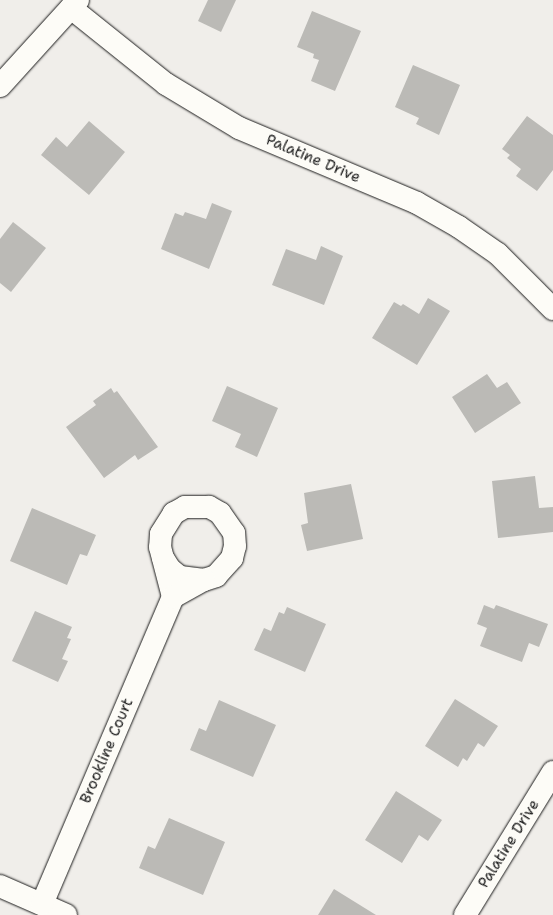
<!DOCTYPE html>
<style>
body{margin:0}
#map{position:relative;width:553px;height:915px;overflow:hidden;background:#f0eeea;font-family:"Shantell Sans",sans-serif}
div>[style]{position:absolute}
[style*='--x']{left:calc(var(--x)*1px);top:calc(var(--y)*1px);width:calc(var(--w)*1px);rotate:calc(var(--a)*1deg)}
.building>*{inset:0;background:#bbbab6}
.roads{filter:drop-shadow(0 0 1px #1c1c1c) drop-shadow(0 0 1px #1c1c1c)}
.minor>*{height:22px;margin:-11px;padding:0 11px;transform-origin:11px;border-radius:11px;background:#fdfcf7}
span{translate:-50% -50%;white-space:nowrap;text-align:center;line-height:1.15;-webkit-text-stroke:3.5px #fdfcf7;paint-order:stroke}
.street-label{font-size:15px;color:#1c1c1c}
</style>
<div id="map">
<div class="building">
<div style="clip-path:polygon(208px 0,236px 0,221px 32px,198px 21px)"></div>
<div style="clip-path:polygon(312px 11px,361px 31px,335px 91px,311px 81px,319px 60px,313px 58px,314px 54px,297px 47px)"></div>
<div style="clip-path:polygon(413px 65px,460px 85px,439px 135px,416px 124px,419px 118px,395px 107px)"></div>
<div style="clip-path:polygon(527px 116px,553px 135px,553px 170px,537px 191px,516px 176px,521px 169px,507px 158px,510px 155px,502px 149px)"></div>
<div style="clip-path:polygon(89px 121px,125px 152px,89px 195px,41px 155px,56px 137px,67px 147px)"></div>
<div style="clip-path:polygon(212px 203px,232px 211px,209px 269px,161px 249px,175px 213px,183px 216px,185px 212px,206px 219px)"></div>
<div style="clip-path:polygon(13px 222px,46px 248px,11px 292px,0 283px,0 239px)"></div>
<div style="clip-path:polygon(321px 246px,343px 256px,324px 305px,272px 285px,286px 249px,316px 260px)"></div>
<div style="clip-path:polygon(428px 298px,450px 311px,417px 365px,372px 338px,394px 302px,401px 306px,403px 304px,419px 314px)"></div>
<div style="clip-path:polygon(487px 374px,497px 388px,507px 382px,521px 403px,475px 433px,452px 397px)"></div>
<div style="clip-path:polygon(227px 386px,278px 408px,257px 457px,235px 447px,241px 434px,212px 421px)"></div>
<div style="clip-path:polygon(111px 388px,114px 393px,117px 391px,158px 447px,138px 460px,135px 455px,104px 478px,66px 427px,96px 405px,93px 401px)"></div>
<div style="clip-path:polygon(535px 476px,539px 508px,553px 507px,553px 532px,498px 538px,492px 481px)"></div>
<div style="clip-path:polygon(351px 484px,363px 539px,307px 551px,301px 525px,308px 523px,304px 493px)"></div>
<div style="clip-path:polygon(32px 508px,96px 535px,87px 556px,80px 554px,67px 585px,10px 561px)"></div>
<div style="clip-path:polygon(484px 605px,494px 609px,496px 605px,548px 624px,539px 647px,529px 643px,522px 662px,480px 646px,487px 628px,477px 624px)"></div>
<div style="clip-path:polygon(287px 607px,326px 624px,305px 672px,254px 650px,264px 628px,271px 631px,279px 612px,284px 614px)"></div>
<div style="clip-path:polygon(35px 611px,72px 627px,67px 638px,71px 639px,62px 659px,68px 661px,58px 682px,12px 661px)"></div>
<div style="clip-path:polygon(455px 699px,498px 726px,484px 747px,478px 743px,467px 761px,463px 758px,458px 767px,425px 746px)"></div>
<div style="clip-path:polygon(219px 700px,276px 725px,253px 777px,190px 750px,199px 728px,206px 731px)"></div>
<div style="clip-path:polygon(396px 791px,442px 820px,428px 841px,419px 835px,402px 863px,365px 840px)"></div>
<div style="clip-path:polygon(169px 818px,225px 842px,203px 895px,139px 868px,148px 846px,155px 849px)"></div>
<div style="clip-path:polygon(334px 889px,376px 915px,318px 915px)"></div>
</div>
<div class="roads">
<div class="minor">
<div style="--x:71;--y:8;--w:122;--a:38.7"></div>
<div style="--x:166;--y:84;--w:85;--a:31.1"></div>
<div style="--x:239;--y:128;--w:193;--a:22.8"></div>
<div style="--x:417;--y:203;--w:48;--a:29.7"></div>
<div style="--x:459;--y:227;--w:47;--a:34.7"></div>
<div style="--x:498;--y:254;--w:78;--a:45"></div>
<div style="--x:0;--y:86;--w:116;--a:-47.8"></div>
<div style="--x:163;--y:558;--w:13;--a:58"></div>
<div style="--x:170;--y:569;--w:13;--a:39"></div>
<div style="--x:180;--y:577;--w:24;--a:7"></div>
<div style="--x:204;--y:580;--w:13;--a:-18"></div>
<div style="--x:216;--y:576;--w:24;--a:-48"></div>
<div style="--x:232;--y:558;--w:12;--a:-76"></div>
<div style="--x:235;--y:546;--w:13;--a:-94"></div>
<div style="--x:234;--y:533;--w:24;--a:-125"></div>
<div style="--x:220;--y:513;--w:13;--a:-151"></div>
<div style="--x:209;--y:507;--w:24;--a:180"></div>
<div style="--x:185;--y:507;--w:13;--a:151"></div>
<div style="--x:174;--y:513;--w:25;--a:122"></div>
<div style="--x:161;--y:534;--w:13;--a:94"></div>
<div style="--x:160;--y:547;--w:52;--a:75.4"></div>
<div style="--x:0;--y:886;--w:72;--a:23.7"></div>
<div style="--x:42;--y:904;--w:334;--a:-66.9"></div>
<div style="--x:173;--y:597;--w:35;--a:-29"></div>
<div style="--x:465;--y:915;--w:168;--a:-58.4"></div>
</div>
</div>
<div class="street-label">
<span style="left:313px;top:159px;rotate:23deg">Palatine Drive</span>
<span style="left:107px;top:751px;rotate:-67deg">Brookline Court</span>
<span style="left:509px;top:844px;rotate:-58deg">Palatine Drive</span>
</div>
</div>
